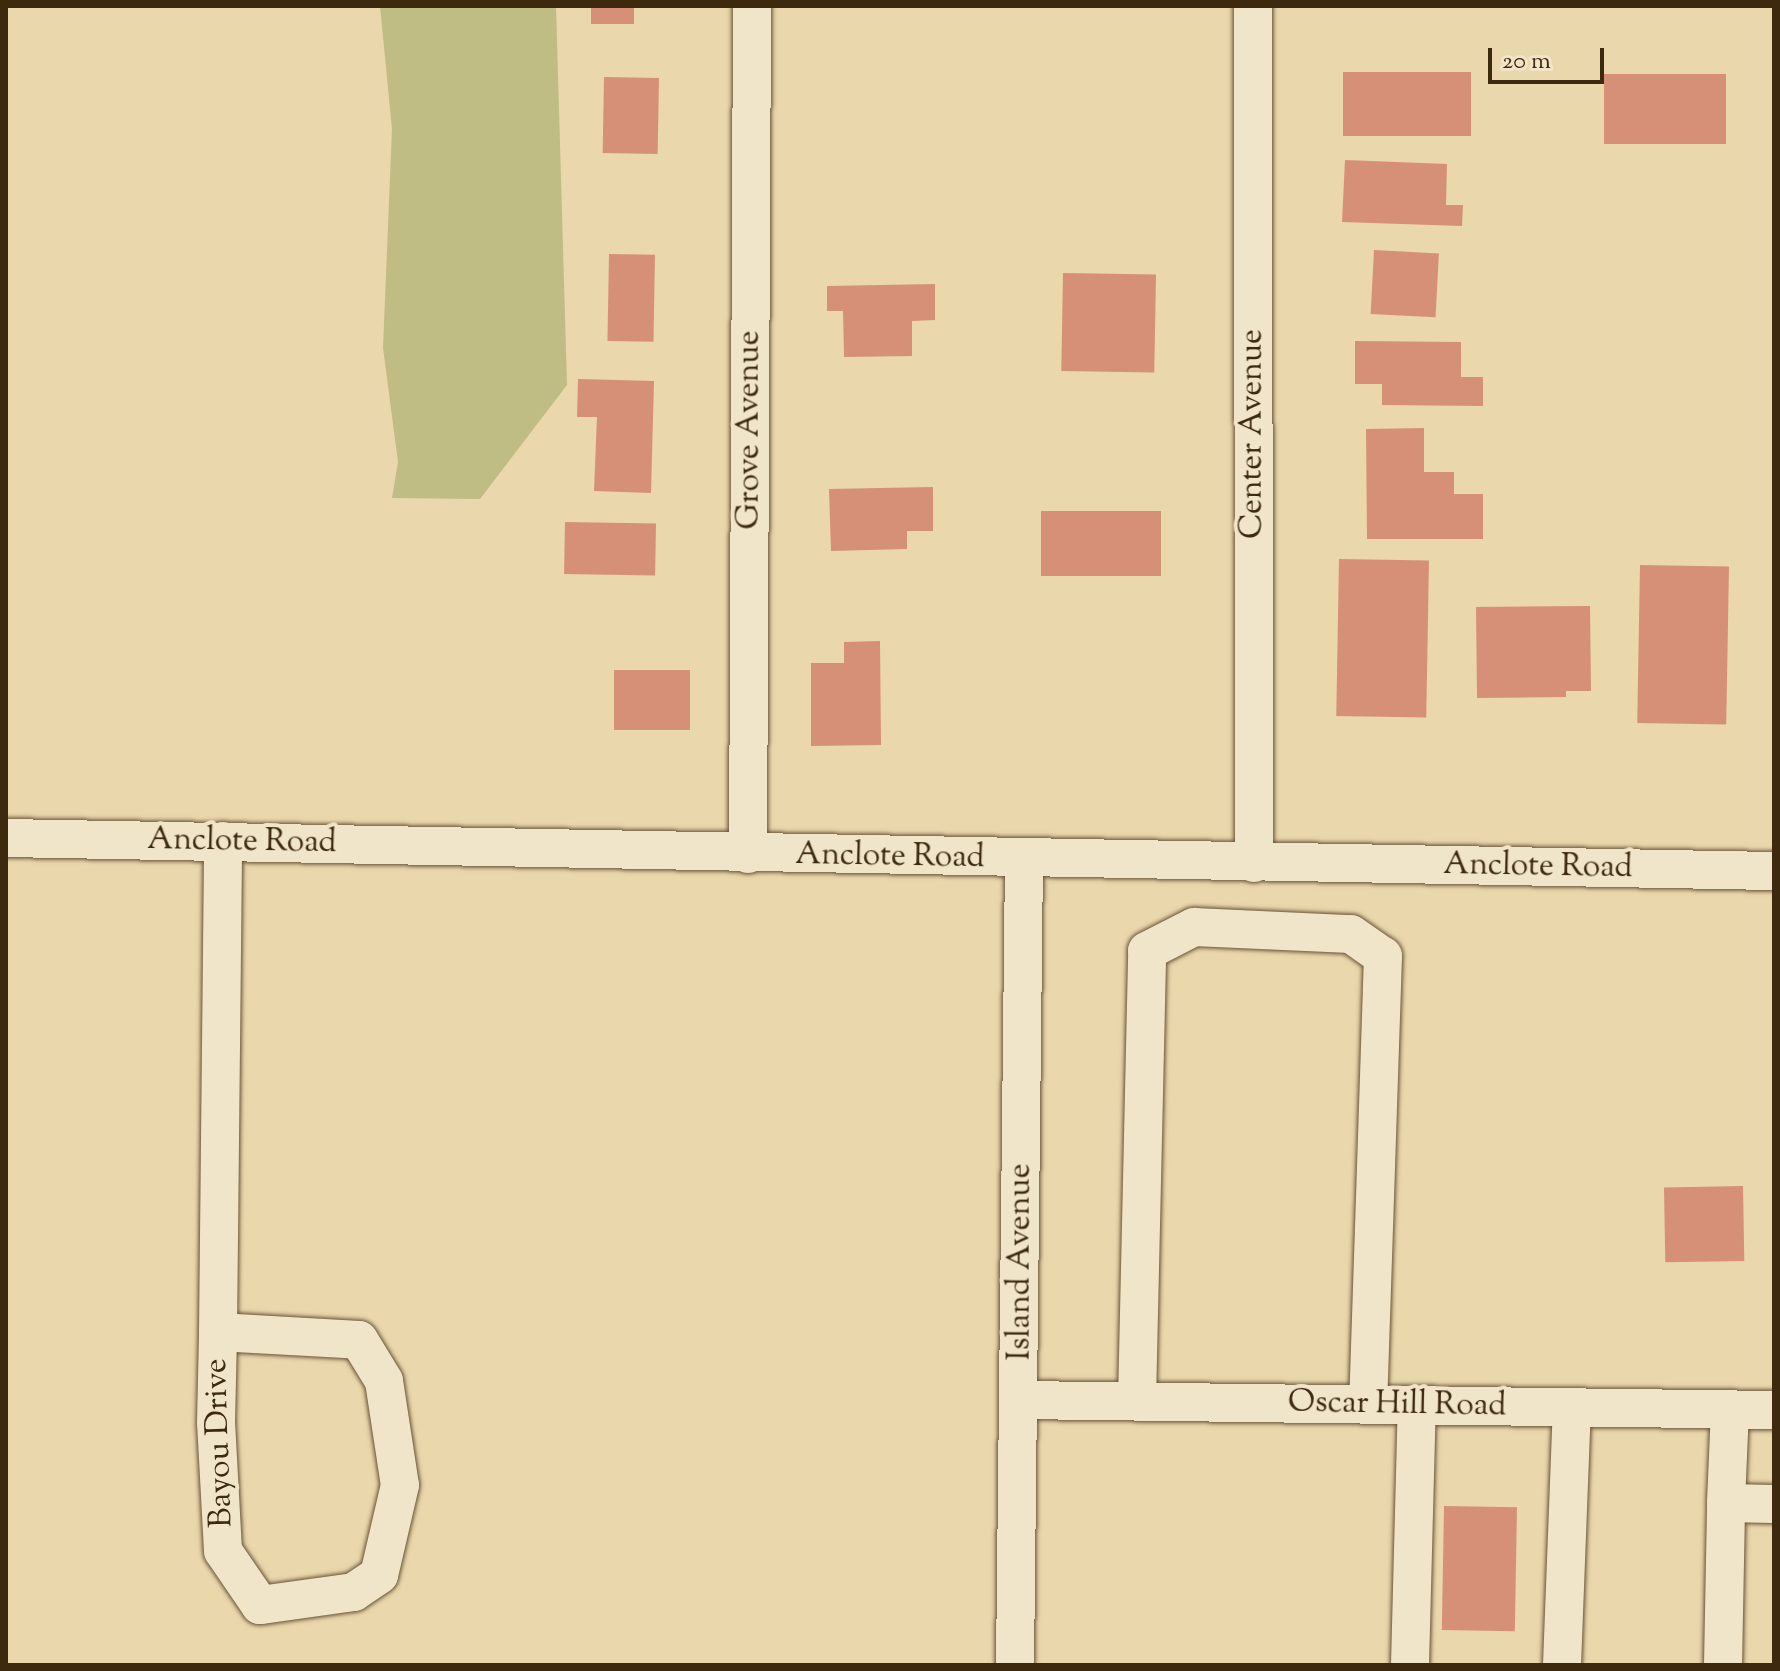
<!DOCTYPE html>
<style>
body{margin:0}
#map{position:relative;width:1780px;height:1671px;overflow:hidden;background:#ead7ac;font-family:"Sorts Mill Goudy",serif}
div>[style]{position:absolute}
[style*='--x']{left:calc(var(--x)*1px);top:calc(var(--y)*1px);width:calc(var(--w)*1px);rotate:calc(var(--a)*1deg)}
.green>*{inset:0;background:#bfbc84}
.building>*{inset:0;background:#d59077;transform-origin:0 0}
.roads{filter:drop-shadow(0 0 2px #685436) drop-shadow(0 0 2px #685436)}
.minor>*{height:38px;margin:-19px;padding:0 19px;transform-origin:19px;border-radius:19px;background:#f1e5c9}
span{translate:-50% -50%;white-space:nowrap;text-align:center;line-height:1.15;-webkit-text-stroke:8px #f1e5c9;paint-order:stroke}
.street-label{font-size:32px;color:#3c290e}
.frame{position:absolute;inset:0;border:8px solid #3c290e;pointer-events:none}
.scale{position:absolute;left:1488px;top:48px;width:116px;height:36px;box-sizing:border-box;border:4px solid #3c290e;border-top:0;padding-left:10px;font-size:24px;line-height:28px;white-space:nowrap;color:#3c290e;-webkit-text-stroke:6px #f1e5c9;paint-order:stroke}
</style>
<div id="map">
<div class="green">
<div style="clip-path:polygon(380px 6px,556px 6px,567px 385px,480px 499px,392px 498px,398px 462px,383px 348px,392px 129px)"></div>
</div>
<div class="building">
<div style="left:591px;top:6px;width:43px;height:18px"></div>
<div style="left:1343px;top:72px;width:128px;height:64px"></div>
<div style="left:1604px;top:74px;width:122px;height:70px"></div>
<div style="left:604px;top:77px;width:55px;height:76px;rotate:1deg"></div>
<div style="clip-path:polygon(1345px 160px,1447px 164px,1446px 205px,1463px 205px,1462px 226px,1342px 222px)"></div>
<div style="left:1374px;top:250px;width:65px;height:64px;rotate:3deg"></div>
<div style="left:609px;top:254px;width:46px;height:87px;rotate:1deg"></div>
<div style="left:1063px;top:273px;width:93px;height:98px;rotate:1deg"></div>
<div style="clip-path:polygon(935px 284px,935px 320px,912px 321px,912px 356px,844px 357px,843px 311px,827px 311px,827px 286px)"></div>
<div style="clip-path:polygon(1355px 341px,1461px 342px,1461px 377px,1483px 377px,1483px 406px,1382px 405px,1382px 384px,1355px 384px)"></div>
<div style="clip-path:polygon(578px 379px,654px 381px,651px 493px,594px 491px,597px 417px,577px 417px)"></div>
<div style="clip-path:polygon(1424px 428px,1424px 472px,1454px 472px,1454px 494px,1483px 494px,1483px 539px,1367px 539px,1366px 429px)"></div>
<div style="clip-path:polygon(933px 487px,933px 531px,907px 531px,907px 549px,831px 551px,829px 489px)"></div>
<div style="left:1041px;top:511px;width:120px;height:65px"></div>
<div style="left:565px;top:522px;width:91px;height:52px;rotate:1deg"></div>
<div style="left:1339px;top:559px;width:90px;height:157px;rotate:1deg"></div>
<div style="left:1640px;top:565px;width:89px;height:158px;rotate:1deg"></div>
<div style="clip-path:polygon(1590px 606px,1591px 691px,1566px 691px,1566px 697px,1477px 698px,1476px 607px)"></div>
<div style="clip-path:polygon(880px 641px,881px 745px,811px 746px,811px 663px,844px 663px,844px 642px)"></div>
<div style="left:614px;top:670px;width:76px;height:60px"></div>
<div style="left:1743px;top:1186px;width:75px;height:79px;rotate:89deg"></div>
<div style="left:1444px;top:1506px;width:73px;height:124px;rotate:1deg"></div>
</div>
<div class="roads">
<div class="minor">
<div style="--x:1253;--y:6;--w:857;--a:89.93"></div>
<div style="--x:6;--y:838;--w:1768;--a:1.07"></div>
<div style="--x:748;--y:854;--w:848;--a:-89.73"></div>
<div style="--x:218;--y:1332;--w:141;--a:3.2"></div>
<div style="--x:359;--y:1340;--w:48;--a:58.6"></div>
<div style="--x:384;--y:1381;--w:105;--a:81.3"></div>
<div style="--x:400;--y:1485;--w:92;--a:103.1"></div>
<div style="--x:379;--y:1575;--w:30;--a:146"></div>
<div style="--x:354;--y:1592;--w:95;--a:172.1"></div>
<div style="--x:260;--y:1605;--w:65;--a:-124.4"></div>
<div style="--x:223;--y:1551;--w:128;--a:-93.1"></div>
<div style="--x:216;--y:1423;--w:91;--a:-88.7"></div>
<div style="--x:218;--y:1332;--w:491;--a:-89.4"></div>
<div style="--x:1020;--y:1400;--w:754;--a:0.76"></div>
<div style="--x:1137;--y:1401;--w:450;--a:-88.7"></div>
<div style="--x:1147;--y:951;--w:53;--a:-27.1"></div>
<div style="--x:1194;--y:927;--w:157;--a:2.6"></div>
<div style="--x:1351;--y:934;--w:39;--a:35"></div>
<div style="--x:1383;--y:956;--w:449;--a:91.9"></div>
<div style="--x:1730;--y:1410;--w:93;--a:92.5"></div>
<div style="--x:1726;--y:1503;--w:48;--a:1.2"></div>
<div style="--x:1015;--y:1665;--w:806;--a:-89.36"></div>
<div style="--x:1410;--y:1665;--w:260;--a:-88.5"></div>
<div style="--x:1562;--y:1665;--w:258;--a:-87.8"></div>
<div style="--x:1723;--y:1665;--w:162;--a:-88.9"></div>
</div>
</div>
<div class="street-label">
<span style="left:750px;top:430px;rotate:-90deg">Grove Avenue</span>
<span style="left:1253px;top:434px;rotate:-90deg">Center Avenue</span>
<span style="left:242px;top:842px;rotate:1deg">Anclote Road</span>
<span style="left:890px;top:857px;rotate:1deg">Anclote Road</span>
<span style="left:1538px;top:867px;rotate:1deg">Anclote Road</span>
<span style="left:1021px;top:1262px;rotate:-90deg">Island Avenue</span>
<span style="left:1397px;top:1405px;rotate:1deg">Oscar Hill Road</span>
<span style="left:220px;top:1443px;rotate:-92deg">Bayou Drive</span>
</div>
<div class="frame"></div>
<div class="scale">20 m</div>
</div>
